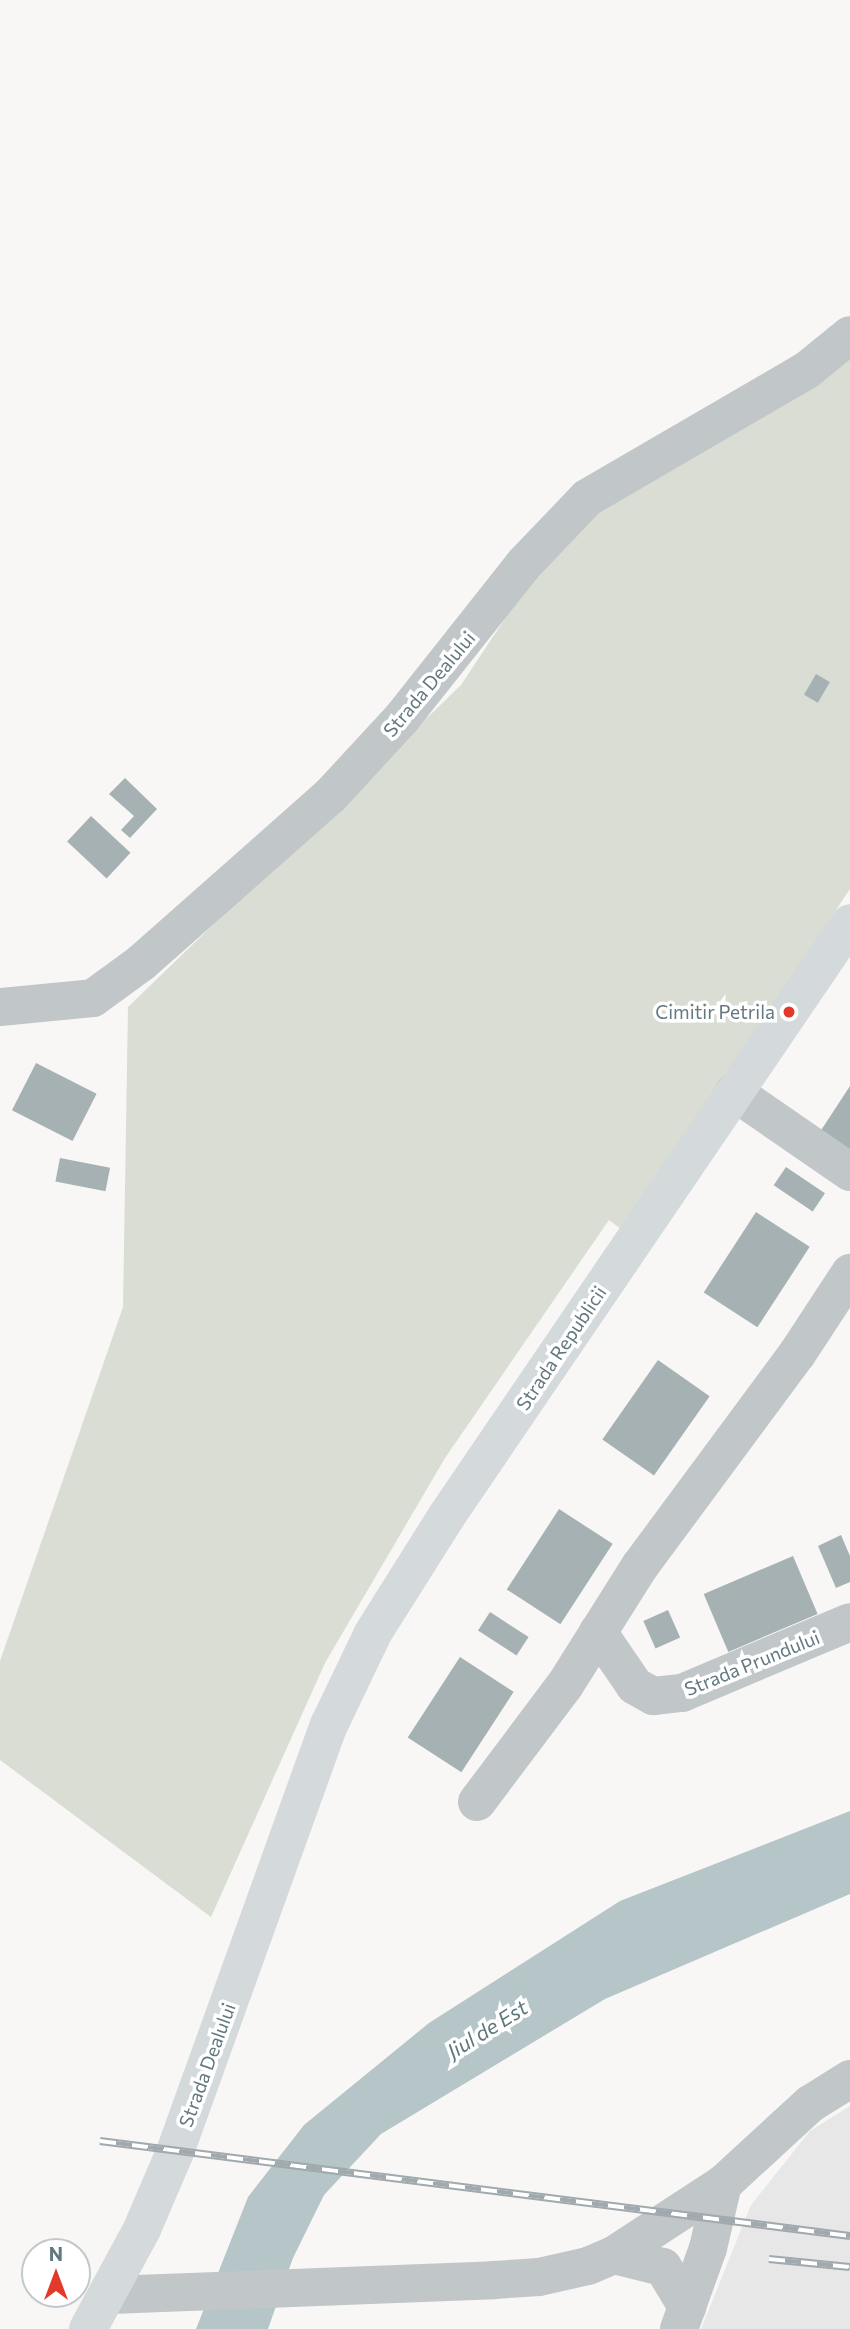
<!DOCTYPE html>
<style>
body{margin:0}
#map{position:relative;width:850px;height:2329px;overflow:hidden;background:#f8f7f5;font-family:Commissioner,sans-serif}
div>[style]{position:absolute}
[style*='--x']{left:calc(var(--x)*1px);top:calc(var(--y)*1px);width:calc(var(--w)*1px);rotate:calc(var(--a)*1deg)}
.built>*{inset:0;background:#e6e7e6}
.green>*{inset:0;background:#d9ddd4}
.water>*{inset:0;background:#b6c6c8}
.building>*{inset:0;background:#a6b1b4;transform-origin:0 0}
.minor>*{height:38px;margin:-19px;padding:0 19px;transform-origin:19px;border-radius:19px;background:#c1c6c9}
.major>*{height:38px;margin:-19px;padding:0 19px;transform-origin:19px;border-radius:19px;background:#d4d9dc}
.rail>*{height:8px;margin-top:-4px;transform-origin:0;background:repeating-linear-gradient(90deg,#fff 0 16px,#a0a9ad 0 32px);box-sizing:border-box;border-block:2px solid #a0a9ad}
.dots>*{width:19px;height:19px;translate:-50% -50%;box-sizing:border-box;border:4px solid #fff;border-radius:50%}
span{translate:-50% -50%;white-space:nowrap;text-align:center;line-height:1.15;-webkit-text-stroke:7px #fff;paint-order:stroke}
.street-label{font-size:19px;color:#637880}
.poi-label{font-size:19px;color:#637880}
.right{translate:-100% -50%;text-align:right}
.water-label{font-size:21px;color:#5e777b;font-style:italic}
.north{position:absolute;left:21px;top:2238px;width:70px;height:70px;box-sizing:border-box;background:#fff;border:2px solid #c1c9cc;border-radius:50%;rotate:0deg;font-size:19px;font-weight:700;line-height:28px;text-align:center;color:#637880}
.north::after{content:'';display:block;margin:auto;width:24px;height:32px;background:#e3392a;clip-path:polygon(50% 0,100% 100%,50% 72%,0 100%)}
</style>
<div id="map">
<div class="built">
<div style="clip-path:polygon(850px 2106px,850px 2329px,701px 2329px,751px 2205px,810px 2131px)"></div>
</div>
<div class="green">
<div style="clip-path:polygon(850px 358px,850px 889px,622px 1230px,609px 1220px,445px 1458px,325px 1663px,211px 1917px,0 1760px,0 1661px,123px 1307px,128px 1007px,461px 685px,561px 534px)"></div>
</div>
<div class="water">
<div style="clip-path:polygon(850px 1811px,850px 1894px,605px 1999px,381px 2134px,324px 2195px,293px 2258px,268px 2329px,196px 2329px,248px 2197px,304px 2125px,429px 2023px,620px 1901px)"></div>
</div>
<div class="building">
<div style="left:816px;top:674px;width:16px;height:24px;rotate:30deg"></div>
<div style="clip-path:polygon(125px 778px,157px 809px,130px 838px,121px 830px,134px 816px,109px 794px)"></div>
<div style="left:91px;top:816px;width:54px;height:35px;rotate:43deg"></div>
<div style="left:36px;top:1063px;width:68px;height:53px;rotate:27deg"></div>
<div style="clip-path:polygon(850px 1086px,850px 1165px,814px 1141px)"></div>
<div style="left:60px;top:1158px;width:51px;height:24px;rotate:11deg"></div>
<div style="left:786px;top:1167px;width:47px;height:22px;rotate:34deg"></div>
<div style="left:756px;top:1212px;width:64px;height:96px;rotate:33deg"></div>
<div style="left:658px;top:1360px;width:63px;height:97px;rotate:35deg"></div>
<div style="left:559px;top:1509px;width:64px;height:96px;rotate:33deg"></div>
<div style="clip-path:polygon(841px 1535px,850px 1556px,850px 1582px,836px 1588px,818px 1546px)"></div>
<div style="left:793px;top:1556px;width:63px;height:97px;rotate:67deg"></div>
<div style="left:668px;top:1610px;width:30px;height:27px;rotate:66deg"></div>
<div style="left:490px;top:1612px;width:46px;height:22px;rotate:33deg"></div>
<div style="left:460px;top:1657px;width:64px;height:96px;rotate:33deg"></div>
</div>
<div class="minor">
<div style="--x:0;--y:1007;--w:93;--a:-5.5"></div>
<div style="--x:93;--y:998;--w:59;--a:-36.1"></div>
<div style="--x:141;--y:963;--w:252;--a:-41.5"></div>
<div style="--x:330;--y:796;--w:106;--a:-47.3"></div>
<div style="--x:402;--y:718;--w:196;--a:-51.6"></div>
<div style="--x:524;--y:564;--w:91;--a:-46.3"></div>
<div style="--x:587;--y:498;--w:255;--a:-30.2"></div>
<div style="--x:807;--y:370;--w:55;--a:-39.1"></div>
<div style="--x:734;--y:1092;--w:141;--a:34.6"></div>
<div style="--x:598;--y:1632;--w:65;--a:55.6"></div>
<div style="--x:635;--y:1686;--w:21;--a:29"></div>
<div style="--x:653;--y:1696;--w:29;--a:-6"></div>
<div style="--x:682;--y:1693;--w:182;--a:-22.9"></div>
<div style="--x:477;--y:1802;--w:146;--a:-53.1"></div>
<div style="--x:565;--y:1685;--w:141;--a:-57.8"></div>
<div style="--x:640;--y:1566;--w:264;--a:-53.5"></div>
<div style="--x:797;--y:1354;--w:97;--a:-56.8"></div>
<div style="--x:614;--y:2255;--w:50;--a:13.8"></div>
<div style="--x:663;--y:2267;--w:47;--a:59"></div>
<div style="--x:110;--y:2295;--w:384;--a:-2.2"></div>
<div style="--x:494;--y:2280;--w:45;--a:-3.8"></div>
<div style="--x:539;--y:2277;--w:50;--a:-12.7"></div>
<div style="--x:588;--y:2266;--w:28;--a:-23"></div>
<div style="--x:614;--y:2255;--w:130;--a:-33.1"></div>
<div style="--x:723;--y:2184;--w:118;--a:-42.6"></div>
<div style="--x:810;--y:2104;--w:47;--a:-32"></div>
<div style="--x:679;--y:2329;--w:86;--a:-70.3"></div>
<div style="--x:708;--y:2248;--w:66;--a:-76.8"></div>
</div>
<div class="major">
<div style="--x:88;--y:2329;--w:114;--a:-61.6"></div>
<div style="--x:142;--y:2229;--w:84;--a:-66.8"></div>
<div style="--x:175;--y:2152;--w:454;--a:-70.2"></div>
<div style="--x:329;--y:1725;--w:102;--a:-64.4"></div>
<div style="--x:373;--y:1633;--w:137;--a:-57.8"></div>
<div style="--x:446;--y:1517;--w:718;--a:-55.78"></div>
</div>
<div class="rail">
<div style="--x:100;--y:2141;--w:756;--a:7.22"></div>
<div style="--x:769;--y:2259;--w:81;--a:5.6"></div>
</div>
<div class="dots">
<div style="left:789px;top:1012px;background:#e3392a"></div>
</div>
<div class="street-label">
<span style="left:429px;top:684px;rotate:-50deg">Strada Dealului</span>
<span style="left:561px;top:1348px;rotate:-56deg">Strada Republicii</span>
<span style="left:752px;top:1663px;rotate:-22deg">Strada Prundului</span>
<span style="left:207px;top:2065px;rotate:-70deg">Strada Dealului</span>
</div>
<div class="poi-label">
<span class="right" style="left:775px;top:1012px">Cimitir Petrila</span>
</div>
<div class="water-label">
<span style="left:487px;top:2029px;rotate:-32deg">Jiul de Est</span>
</div>
<div class="north">N</div>
</div>
